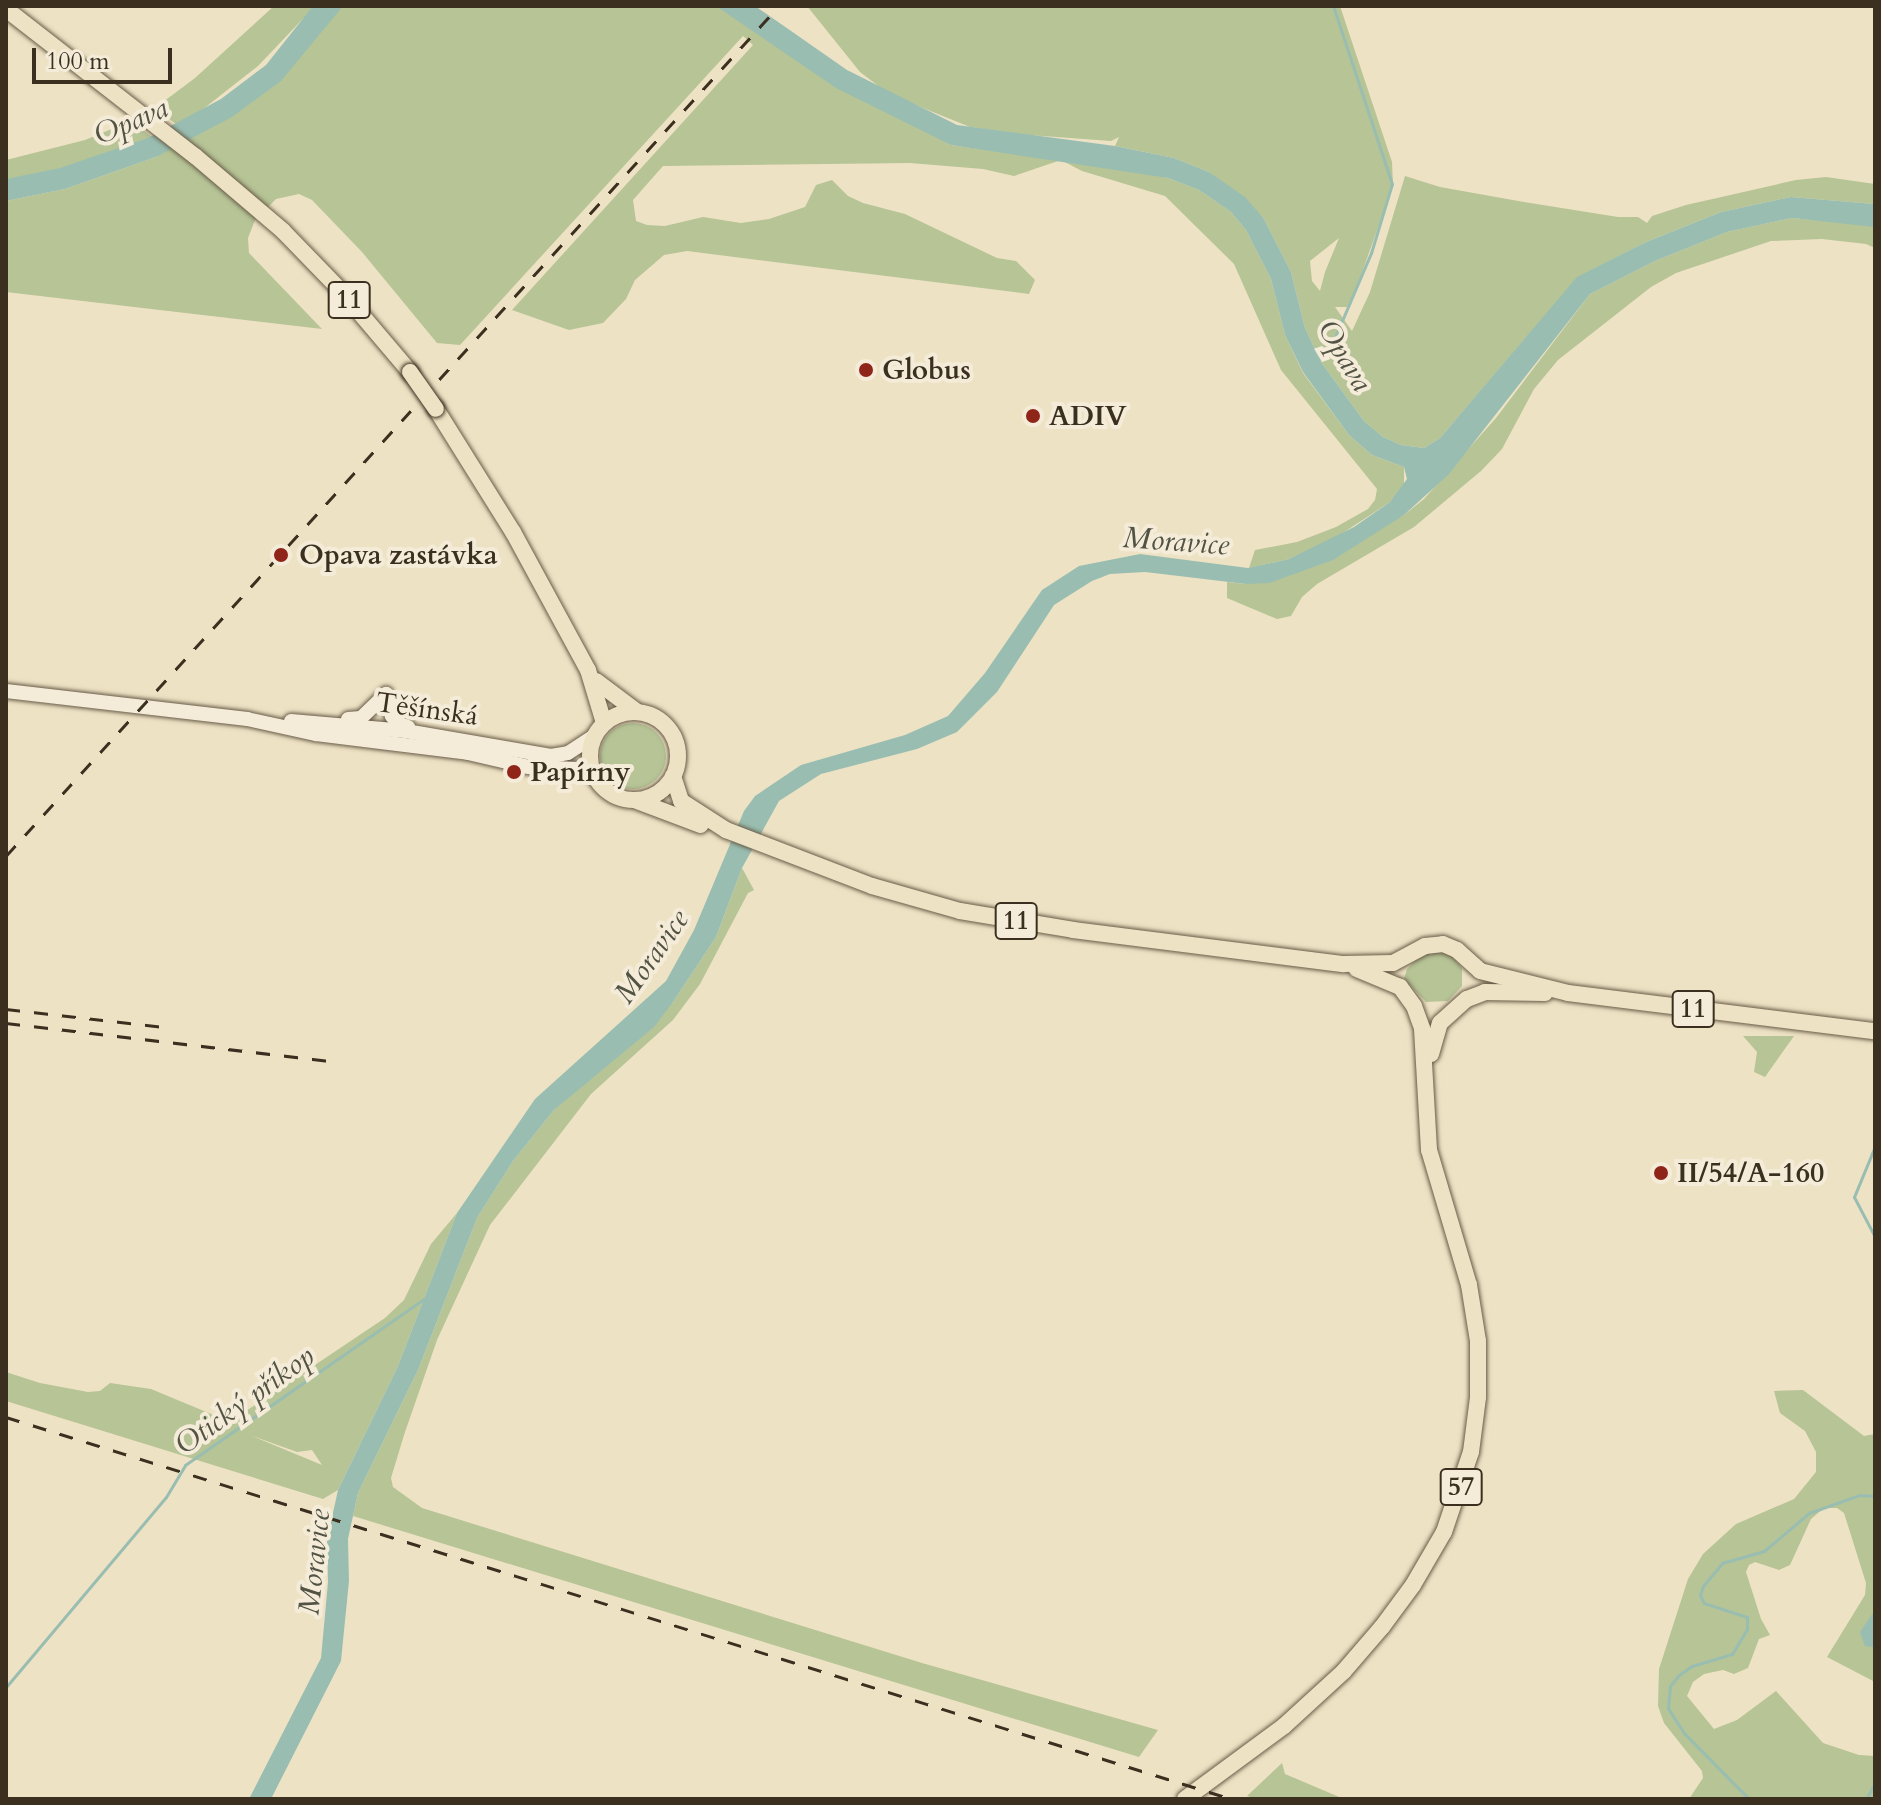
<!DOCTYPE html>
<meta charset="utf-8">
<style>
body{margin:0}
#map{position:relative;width:1881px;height:1805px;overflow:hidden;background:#eee2c4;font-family:Cardo,serif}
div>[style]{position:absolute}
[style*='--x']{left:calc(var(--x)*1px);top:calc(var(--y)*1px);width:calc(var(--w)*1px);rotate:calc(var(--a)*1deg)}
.green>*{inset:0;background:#b6c496}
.round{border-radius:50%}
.water>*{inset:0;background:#99beb1}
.stream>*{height:3px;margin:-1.5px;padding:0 1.5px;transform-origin:1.5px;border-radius:1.5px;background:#99beb1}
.roads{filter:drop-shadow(0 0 2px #685c48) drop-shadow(0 0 2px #685c48)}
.minor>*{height:14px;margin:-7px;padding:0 7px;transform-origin:7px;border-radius:7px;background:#f4ecd9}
.major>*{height:16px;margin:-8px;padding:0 8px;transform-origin:8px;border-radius:8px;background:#eee2c4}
.major>.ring{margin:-8px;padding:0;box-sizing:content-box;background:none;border:16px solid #eee2c4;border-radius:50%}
.rail>*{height:3px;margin-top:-1.5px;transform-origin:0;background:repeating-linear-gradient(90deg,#3b2f1f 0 14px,transparent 0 28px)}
.bridges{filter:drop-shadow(0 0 2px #3b2f1f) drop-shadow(0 0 2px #3b2f1f)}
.major-bridge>*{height:16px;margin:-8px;padding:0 8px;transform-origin:8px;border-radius:8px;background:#eee2c4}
.dots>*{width:22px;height:22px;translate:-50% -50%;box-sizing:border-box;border:4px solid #f4ecd9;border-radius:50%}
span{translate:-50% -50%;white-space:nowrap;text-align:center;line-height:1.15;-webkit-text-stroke:8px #f4ecd9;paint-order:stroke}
.shield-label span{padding:2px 6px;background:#f4ecd9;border:2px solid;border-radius:6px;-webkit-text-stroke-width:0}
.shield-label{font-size:26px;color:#3b2f1f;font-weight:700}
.poi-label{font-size:28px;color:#3b2f1f;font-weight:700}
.left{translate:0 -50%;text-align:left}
.street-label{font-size:28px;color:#3b2f1f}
.water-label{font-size:30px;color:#525344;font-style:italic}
.frame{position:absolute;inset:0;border:8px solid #3b2f1f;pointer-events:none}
.scale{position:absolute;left:32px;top:48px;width:140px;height:36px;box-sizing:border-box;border:4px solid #3b2f1f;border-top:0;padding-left:10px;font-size:24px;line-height:28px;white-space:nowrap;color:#3b2f1f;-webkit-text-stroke:6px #f4ecd9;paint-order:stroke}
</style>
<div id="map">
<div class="green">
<div style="clip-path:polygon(274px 6px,315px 6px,258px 66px,198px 113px,176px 124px,155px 108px,195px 78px)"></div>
<div style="clip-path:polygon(343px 6px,716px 6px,951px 145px,1111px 167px,1168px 178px,1199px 190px,1231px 212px,1246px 230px,1271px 279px,1285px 335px,1303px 373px,1349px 435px,1372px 455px,1404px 467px,1404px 486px,1390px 502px,1329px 542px,1289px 559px,1249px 568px,1255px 550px,1297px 542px,1336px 527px,1368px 509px,1375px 500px,1377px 489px,1281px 370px,1234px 264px,1165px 196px,1082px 171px,1061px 160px,1014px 176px,983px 169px,910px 163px,663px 166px,633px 200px,636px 221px,647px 225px,665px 226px,703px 217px,741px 223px,769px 219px,805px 207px,816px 185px,832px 180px,848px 196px,863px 203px,905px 214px,997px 258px,1016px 261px,1035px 280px,1029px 294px,687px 251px,664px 255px,635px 280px,626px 299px,603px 323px,569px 330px,512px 310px,753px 45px,743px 36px,460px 345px,437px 343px,362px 252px,312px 200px,299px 194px,276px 199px,255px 220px,248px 238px,249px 253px,322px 329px,6px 292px,6px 201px,65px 189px,156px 157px)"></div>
<div style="clip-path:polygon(evenodd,807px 6px,1340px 6px,1392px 162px,1393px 185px,1358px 284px,1347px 307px,1335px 307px,1352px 331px,1370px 292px,1405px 176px,1440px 187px,1524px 202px,1618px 217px,1638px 217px,1647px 223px,1652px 216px,1686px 205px,1796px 180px,1826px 177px,1875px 184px,1875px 204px,1791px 197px,1721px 212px,1646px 242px,1577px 278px,1440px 438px,1424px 448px,1401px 445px,1383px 437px,1364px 421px,1321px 362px,1305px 328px,1291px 272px,1264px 219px,1209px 172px,1174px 158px,1115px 146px,1119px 137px,1111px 141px,1029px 135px,970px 127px,928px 110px,885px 91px,860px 72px,807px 6px,1339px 238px,1325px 272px,1320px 291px,1312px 281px,1310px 261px,1339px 238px)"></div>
<div style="clip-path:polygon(131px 121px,153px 138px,72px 166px,6px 180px,6px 160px,85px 140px)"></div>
<div style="clip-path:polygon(1792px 218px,1871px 225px,1875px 227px,1875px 248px,1866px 244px,1822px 239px,1771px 241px,1676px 273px,1651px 287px,1558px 360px,1534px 389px,1502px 449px,1481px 471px,1414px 527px,1317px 584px,1302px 597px,1291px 616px,1277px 619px,1227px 598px,1227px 582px,1246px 584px,1404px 515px,1424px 499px,1496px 418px,1590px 294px,1655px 261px,1727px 232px)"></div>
<div class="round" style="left:600px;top:723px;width:66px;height:66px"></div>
<div style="clip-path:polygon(742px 868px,754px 890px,748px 893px,700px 984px,673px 1020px,591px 1094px,490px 1225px,437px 1340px,404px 1435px,391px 1478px,393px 1487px,422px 1508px,922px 1663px,1158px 1730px,1139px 1757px,353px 1516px,358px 1493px,418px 1370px,477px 1218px,513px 1161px,554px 1110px,673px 1002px,716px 937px)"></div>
<div style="clip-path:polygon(1448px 952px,1462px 968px,1462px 986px,1448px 1001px,1426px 1002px,1404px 979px,1407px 969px,1422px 954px)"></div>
<div style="clip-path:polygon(1743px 1036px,1794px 1036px,1765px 1077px,1754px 1072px,1757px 1052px)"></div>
<div style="clip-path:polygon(evenodd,457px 1213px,398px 1366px,338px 1490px,323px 1499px,6px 1401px,6px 1372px,40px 1383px,88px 1392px,100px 1391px,110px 1383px,151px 1389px,216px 1416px,237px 1417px,385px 1318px,404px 1300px,431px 1244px,457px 1213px,250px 1435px,297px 1452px,312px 1450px,322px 1465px,250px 1435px)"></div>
<div style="clip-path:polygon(1803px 1390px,1864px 1436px,1875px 1434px,1875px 1682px,1827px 1657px,1865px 1595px,1866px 1583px,1844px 1513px,1837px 1508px,1824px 1508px,1811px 1519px,1790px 1565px,1779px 1570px,1755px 1562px,1749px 1565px,1746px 1572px,1761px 1619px,1770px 1635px,1759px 1639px,1748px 1668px,1734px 1674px,1723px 1670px,1704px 1674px,1693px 1682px,1687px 1696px,1714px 1729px,1737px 1720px,1776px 1691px,1823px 1743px,1859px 1755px,1875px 1756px,1875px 1799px,1689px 1799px,1703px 1778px,1702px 1771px,1664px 1723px,1658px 1706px,1659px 1669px,1688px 1579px,1703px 1554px,1736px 1524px,1794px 1499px,1816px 1472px,1816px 1452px,1805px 1431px,1780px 1413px,1774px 1391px)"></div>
<div style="clip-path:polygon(1282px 1763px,1285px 1774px,1344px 1799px,1257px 1799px,1247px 1796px)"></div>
</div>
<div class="water">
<div style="clip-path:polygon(313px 6px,343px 6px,281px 81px,232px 117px,156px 157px,65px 189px,6px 201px,6px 179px,60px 168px,148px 138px,221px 99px,266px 65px)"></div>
<div style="clip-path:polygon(716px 6px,755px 6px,847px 70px,957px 125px,1115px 146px,1174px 158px,1209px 172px,1245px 197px,1264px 219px,1291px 272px,1305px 328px,1321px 362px,1364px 421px,1383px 437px,1401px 445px,1424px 448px,1440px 438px,1577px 277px,1646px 242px,1721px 212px,1791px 197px,1875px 204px,1875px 227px,1792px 218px,1727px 232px,1655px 261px,1590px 294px,1449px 474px,1404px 515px,1333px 560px,1269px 583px,1246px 584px,1145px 572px,1110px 574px,1092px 581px,1054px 605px,997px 692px,957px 732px,917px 749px,821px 774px,779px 801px,742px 868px,716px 937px,673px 1002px,654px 1027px,554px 1110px,513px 1161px,477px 1218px,418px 1370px,358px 1493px,348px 1539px,349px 1581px,341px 1661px,271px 1799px,249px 1799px,321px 1658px,328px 1582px,327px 1540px,338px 1490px,398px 1366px,457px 1213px,535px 1099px,666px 981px,694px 930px,744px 811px,755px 796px,801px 765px,905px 735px,948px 716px,985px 673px,1042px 590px,1079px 566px,1140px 554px,1248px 568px,1289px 559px,1354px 527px,1390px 502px,1407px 479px,1404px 467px,1372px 455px,1349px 435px,1303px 372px,1285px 335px,1271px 279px,1246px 230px,1231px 212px,1199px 190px,1168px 178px,951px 145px,836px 88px)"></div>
<div style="clip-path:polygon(1875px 1610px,1875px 1647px,1873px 1647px,1865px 1646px,1860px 1632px)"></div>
</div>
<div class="stream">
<div style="--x:1318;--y:360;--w:21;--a:-49"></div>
<div style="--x:1332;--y:344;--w:99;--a:-66.8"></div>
<div style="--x:1371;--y:253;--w:72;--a:-73.1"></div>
<div style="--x:1392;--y:184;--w:188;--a:-108.3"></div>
<div style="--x:1875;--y:1146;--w:55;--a:112.4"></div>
<div style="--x:1854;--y:1197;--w:45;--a:62.3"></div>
<div style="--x:6;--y:1687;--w:248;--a:-49.9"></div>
<div style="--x:166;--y:1497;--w:37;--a:-59"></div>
<div style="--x:185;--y:1465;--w:295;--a:-34.8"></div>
<div style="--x:1749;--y:1799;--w:93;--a:-134.6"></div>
<div style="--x:1684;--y:1733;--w:30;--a:-123"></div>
<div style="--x:1668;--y:1708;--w:22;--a:-85"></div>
<div style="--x:1670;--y:1686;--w:14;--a:-51"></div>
<div style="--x:1679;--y:1675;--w:16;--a:-35"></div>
<div style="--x:1692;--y:1666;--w:42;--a:-16.7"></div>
<div style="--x:1732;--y:1654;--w:29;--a:-59"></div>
<div style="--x:1747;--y:1629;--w:12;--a:-90"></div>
<div style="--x:1747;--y:1617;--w:45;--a:-162"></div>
<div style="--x:1704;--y:1603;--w:9;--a:-117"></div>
<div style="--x:1700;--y:1595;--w:9;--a:-72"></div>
<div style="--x:1703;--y:1586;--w:30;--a:-50"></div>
<div style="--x:1722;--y:1563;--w:44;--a:-15.9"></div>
<div style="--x:1764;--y:1551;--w:59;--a:-40.2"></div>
<div style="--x:1809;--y:1513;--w:53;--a:-19.8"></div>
<div style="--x:1859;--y:1495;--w:16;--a:4"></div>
<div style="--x:1866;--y:1799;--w:18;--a:-61"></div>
</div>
<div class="roads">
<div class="minor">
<div style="--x:6;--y:691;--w:243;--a:6.6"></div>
<div style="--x:247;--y:719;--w:71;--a:12.3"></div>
<div style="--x:316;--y:734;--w:153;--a:7.1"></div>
<div style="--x:468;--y:753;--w:63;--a:12.9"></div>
<div style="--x:529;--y:767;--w:49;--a:2.3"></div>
<div style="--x:578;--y:769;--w:17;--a:24"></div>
<div style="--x:386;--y:694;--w:23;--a:75"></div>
<div style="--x:392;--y:716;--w:9;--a:54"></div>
<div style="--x:397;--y:723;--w:12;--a:20"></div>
<div style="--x:348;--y:719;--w:13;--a:-4"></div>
<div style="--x:361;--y:718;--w:35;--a:-44"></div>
<div style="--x:291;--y:721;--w:115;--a:5"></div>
<div style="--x:406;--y:731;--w:147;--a:9.8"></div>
<div style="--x:551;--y:756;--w:17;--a:-10"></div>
<div style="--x:568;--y:753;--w:31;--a:-33"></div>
</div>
<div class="major">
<div style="--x:6;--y:9;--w:239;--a:37.9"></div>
<div style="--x:195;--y:156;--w:116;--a:40.4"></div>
<div style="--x:283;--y:231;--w:86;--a:45.9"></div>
<div style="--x:343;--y:293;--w:104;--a:49.7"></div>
<div style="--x:436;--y:409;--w:145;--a:58"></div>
<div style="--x:513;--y:532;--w:157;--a:61.5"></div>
<div style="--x:588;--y:670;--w:55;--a:73.2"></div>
<div style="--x:596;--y:681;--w:50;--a:36.9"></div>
<div class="ring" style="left:590px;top:712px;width:72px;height:72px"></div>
<div style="--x:673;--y:776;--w:26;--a:72"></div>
<div style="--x:681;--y:801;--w:54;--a:32.8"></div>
<div style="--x:726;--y:830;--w:156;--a:21"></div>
<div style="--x:872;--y:886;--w:91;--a:15.9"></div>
<div style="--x:960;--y:911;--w:115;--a:9.5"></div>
<div style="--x:1073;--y:930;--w:273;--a:7.2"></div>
<div style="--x:1344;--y:964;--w:49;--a:-1.2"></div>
<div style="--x:1393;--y:963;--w:36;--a:-28"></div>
<div style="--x:1425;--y:946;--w:18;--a:-6"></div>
<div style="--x:1443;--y:944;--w:15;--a:23"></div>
<div style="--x:1457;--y:950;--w:31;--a:42"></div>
<div style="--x:1480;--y:971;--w:91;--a:14"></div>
<div style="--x:1568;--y:993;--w:309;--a:7.1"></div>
<div style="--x:637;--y:801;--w:68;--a:20.6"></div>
<div style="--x:1431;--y:1054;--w:32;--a:-74"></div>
<div style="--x:1440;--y:1023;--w:36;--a:-42"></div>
<div style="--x:1467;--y:999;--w:19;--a:-21"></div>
<div style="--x:1485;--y:992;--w:60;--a:1"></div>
<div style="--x:1185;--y:1799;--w:123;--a:-36.4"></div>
<div style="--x:1284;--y:1726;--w:81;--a:-42.5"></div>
<div style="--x:1344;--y:1671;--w:58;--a:-49.2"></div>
<div style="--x:1382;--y:1627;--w:52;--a:-53.6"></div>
<div style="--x:1413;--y:1585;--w:61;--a:-59.7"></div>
<div style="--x:1444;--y:1532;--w:84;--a:-71.4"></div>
<div style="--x:1471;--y:1452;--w:55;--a:-82.7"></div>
<div style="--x:1478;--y:1397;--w:56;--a:-90"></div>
<div style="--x:1478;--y:1341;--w:57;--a:-99.1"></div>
<div style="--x:1469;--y:1285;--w:141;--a:-106.5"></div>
<div style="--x:1429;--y:1150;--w:122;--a:-93.3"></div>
<div style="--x:1422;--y:1028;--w:23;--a:-110"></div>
<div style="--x:1414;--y:1006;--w:24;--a:-126"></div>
<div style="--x:1400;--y:987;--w:47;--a:-157.3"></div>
</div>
</div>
<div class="rail">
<div style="--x:6;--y:856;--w:1149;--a:-47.72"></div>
<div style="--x:6;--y:1009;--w:168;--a:6.5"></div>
<div style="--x:6;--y:1023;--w:326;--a:6.7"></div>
<div style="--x:6;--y:1417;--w:1284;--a:17.31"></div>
</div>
<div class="bridges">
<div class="major-bridge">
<div style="--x:410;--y:372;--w:45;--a:54.9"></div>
</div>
</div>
<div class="dots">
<div style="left:866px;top:370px;background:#8f2418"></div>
<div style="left:1033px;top:416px;background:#8f2418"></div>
<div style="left:281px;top:555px;background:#8f2418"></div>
<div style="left:514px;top:772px;background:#8f2418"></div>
<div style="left:1661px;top:1173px;background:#8f2418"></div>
</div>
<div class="shield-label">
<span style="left:349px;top:300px">11</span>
<span style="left:1016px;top:921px">11</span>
<span style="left:1693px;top:1009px">11</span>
<span style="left:1461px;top:1487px">57</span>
</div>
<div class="poi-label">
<span class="left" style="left:882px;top:370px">Globus</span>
<span class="left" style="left:1049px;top:416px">ADIV</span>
<span class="left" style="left:299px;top:555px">Opava zastávka</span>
<span class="left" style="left:530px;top:772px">Papírny</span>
<span class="left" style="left:1677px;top:1173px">II/54/A-160</span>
</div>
<div class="street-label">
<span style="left:427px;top:709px;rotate:8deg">Těšínská</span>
</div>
<div class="water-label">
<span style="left:131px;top:122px;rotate:-23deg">Opava</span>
<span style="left:1344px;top:356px;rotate:59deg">Opava</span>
<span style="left:1176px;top:542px;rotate:4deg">Moravice</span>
<span style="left:652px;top:957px;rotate:-55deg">Moravice</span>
<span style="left:245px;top:1401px;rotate:-36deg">Otický příkop</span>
<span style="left:315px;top:1562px;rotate:-84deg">Moravice</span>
</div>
<div class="frame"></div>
<div class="scale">100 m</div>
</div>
